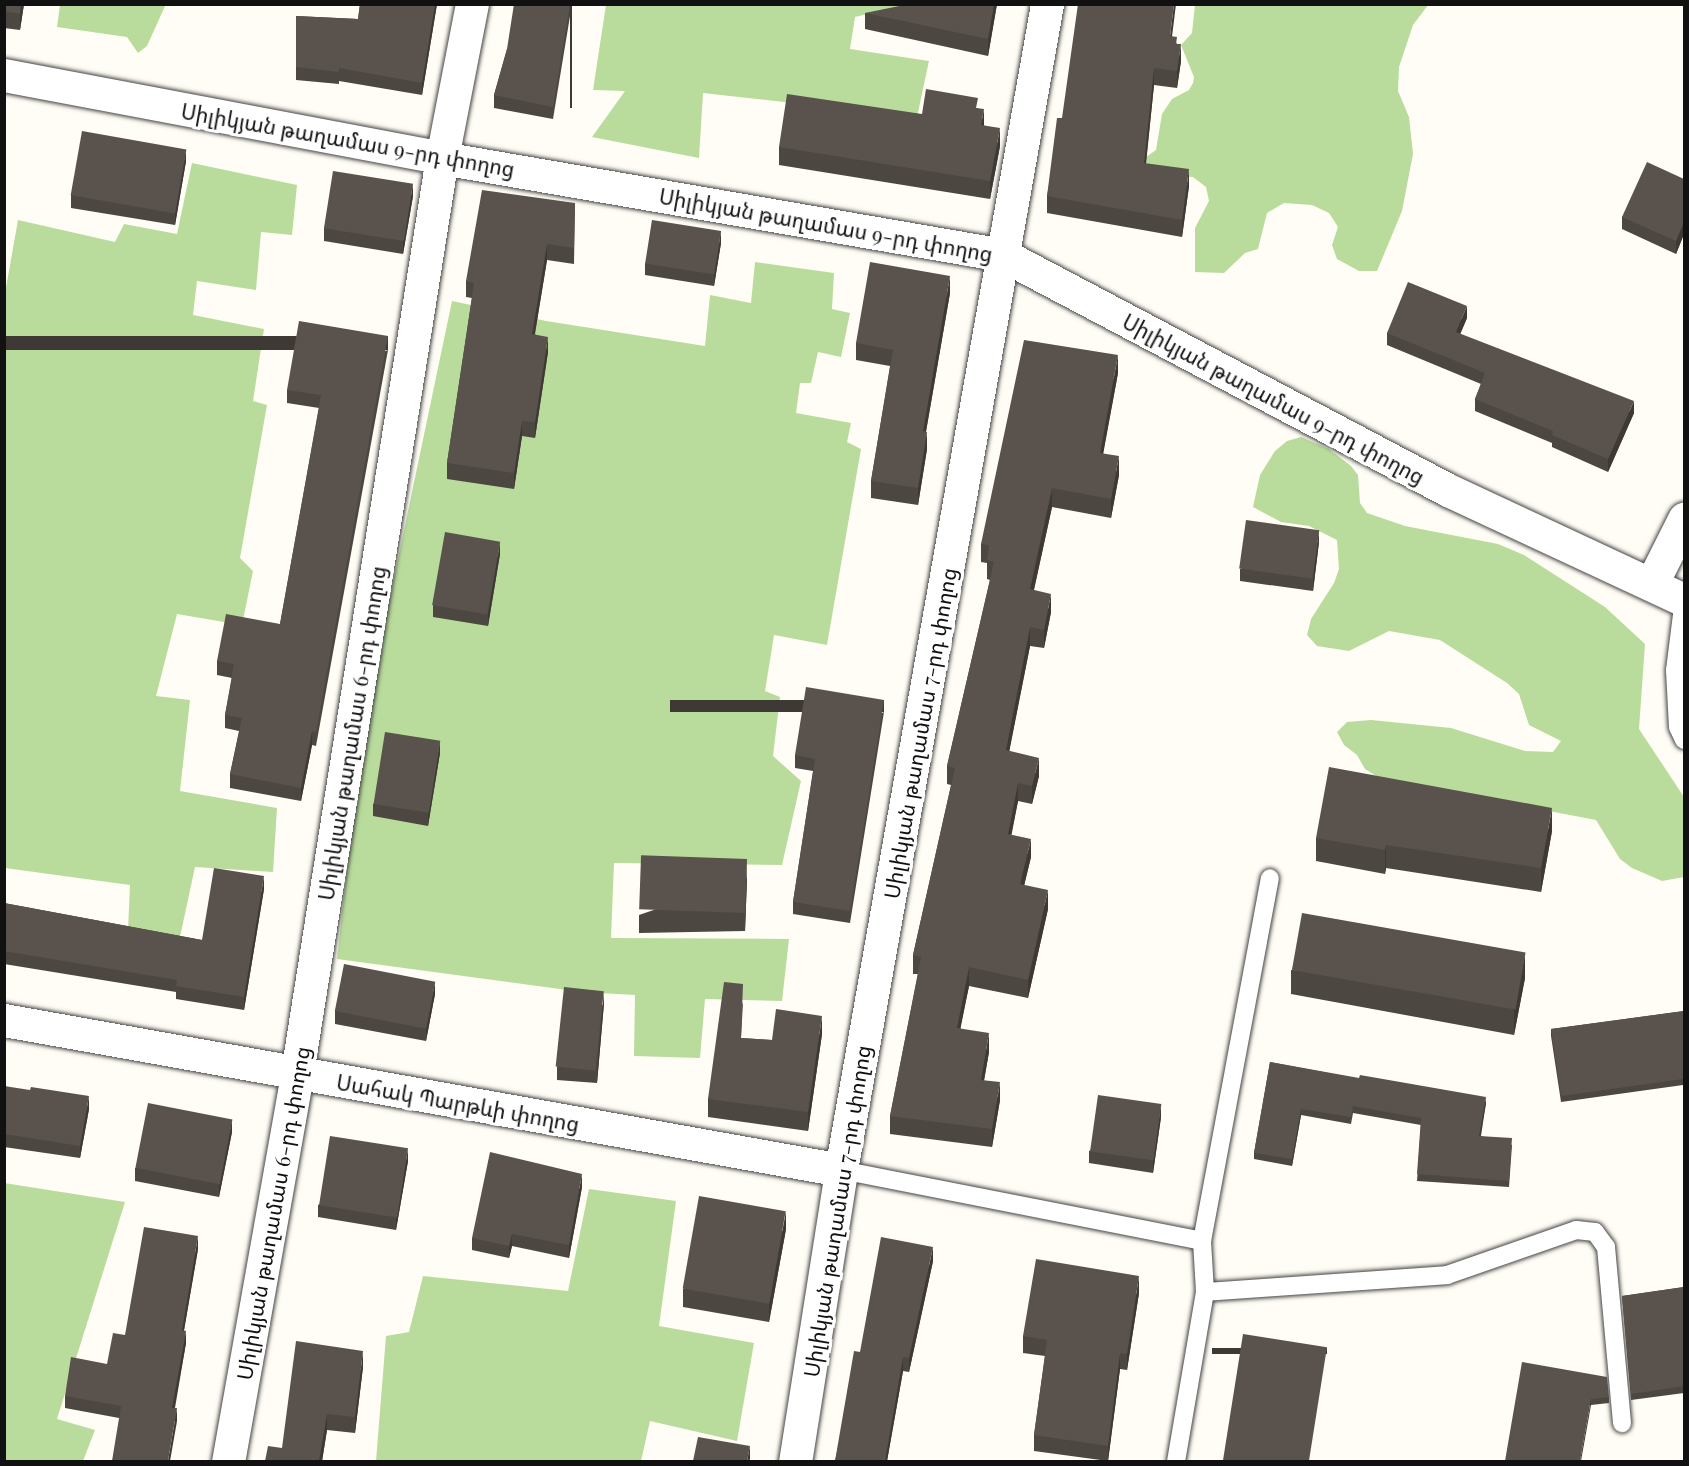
<!DOCTYPE html>
<meta charset="utf-8">
<style>
body{margin:0}
#map{position:relative;width:1689px;height:1466px;overflow:hidden;background:#fffdf5;font-family:"Playfair Display","Noto Sans Armenian",serif}
div>[style]{position:absolute}
[style*='--x']{left:calc(var(--x)*1px);top:calc(var(--y)*1px);width:calc(var(--w)*1px);rotate:calc(var(--a)*1deg)}
.forest>*{inset:0;background:#b9dc9c}
.roads{filter:drop-shadow(0 0 2px #444) drop-shadow(0 0 2px #444)}
.service>*{height:18px;margin:-9px;padding:0 9px;transform-origin:9px;border-radius:9px;background:#fff}
.minor>*{height:33px;margin:-16.5px;padding:0 16.5px;transform-origin:16.5px;border-radius:16.5px;background:#fff}
.wall>*{inset:0;background:#4d4742}
.shaded-wall>*{inset:0;background:#3f3936;transform-origin:0 0}
.building>*{inset:0;background:#5a524d;transform-origin:0 0}
span{translate:-50% -50%;white-space:nowrap;text-align:center;line-height:1.15;-webkit-text-stroke:6px #fff;paint-order:stroke}
.street-label{font-size:21px;color:#111}
.frame{position:absolute;inset:0;border:6px solid #111;pointer-events:none}
</style>
<div id="map">
<div class="forest">
<div style="clip-path:polygon(60px 5px,60px 4px,177px 5px,165px 6px,147px 46px,138px 53px,127px 37px,57px 27px)"></div>
<div style="clip-path:polygon(606px 5px,905px 5px,855px 17px,850px 49px,929px 61px,917px 117px,703px 93px,699px 158px,592px 137px,625px 91px,593px 90px)"></div>
<div style="clip-path:polygon(1195px 5px,1428px 5px,1413px 25px,1399px 67px,1398px 91px,1409px 117px,1413px 154px,1402px 211px,1377px 271px,1359px 271px,1337px 259px,1332px 245px,1338px 227px,1329px 213px,1312px 205px,1284px 203px,1267px 213px,1258px 249px,1245px 253px,1224px 273px,1195px 272px,1195px 228px,1209px 201px,1206px 187px,1193px 177px,1174px 176px,1146px 166px,1146px 157px,1156px 150px,1162px 114px,1172px 99px,1189px 90px,1193px 83px,1194px 77px,1181px 45px,1192px 33px)"></div>
<div style="clip-path:polygon(192px 163px,297px 185px,292px 235px,261px 232px,256px 290px,197px 281px,193px 315px,264px 329px,253px 401px,267px 405px,240px 558px,253px 571px,242px 625px,177px 614px,156px 696px,190px 700px,180px 791px,277px 808px,273px 872px,195px 867px,180px 937px,128px 930px,130px 885px,5px 868px,4px 299px,18px 220px,115px 242px,124px 224px,177px 234px)"></div>
<div style="clip-path:polygon(755px 262px,834px 273px,832px 309px,850px 313px,841px 357px,818px 352px,811px 383px,800px 383px,796px 413px,851px 423px,847px 442px,861px 449px,827px 645px,774px 635px,765px 691px,780px 697px,773px 756px,801px 781px,782px 865px,614px 863px,611px 938px,789px 939px,782px 1001px,705px 999px,700px 1058px,634px 1056px,635px 995px,582px 992px,337px 959px,354px 806px,380px 645px,452px 301px,546px 321px,705px 346px,710px 295px,751px 303px)"></div>
<div style="clip-path:polygon(1301px 437px,1329px 449px,1351px 466px,1358px 475px,1360px 503px,1367px 513px,1405px 526px,1498px 544px,1524px 555px,1605px 607px,1645px 644px,1639px 729px,1684px 797px,1684px 877px,1662px 881px,1632px 868px,1620px 859px,1596px 820px,1381px 779px,1365px 769px,1357px 755px,1344px 745px,1337px 732px,1347px 722px,1371px 720px,1451px 728px,1525px 751px,1553px 752px,1561px 741px,1529px 725px,1519px 694px,1507px 683px,1440px 640px,1389px 631px,1349px 651px,1317px 646px,1307px 635px,1311px 619px,1334px 583px,1339px 569px,1337px 540px,1309px 526px,1281px 522px,1253px 507px,1260px 475px,1275px 451px,1287px 441px)"></div>
<div style="clip-path:polygon(4px 1183px,125px 1202px,57px 1419px,95px 1430px,83px 1461px,5px 1461px)"></div>
<div style="clip-path:polygon(589px 1189px,676px 1201px,659px 1326px,754px 1343px,737px 1441px,650px 1421px,641px 1461px,376px 1461px,386px 1336px,409px 1332px,423px 1276px,568px 1291px)"></div>
</div>
<div class="roads">
<div class="service">
<div style="--x:1684;--y:599;--w:72;--a:97.2"></div>
<div style="--x:1675;--y:670;--w:57;--a:87"></div>
<div style="--x:1678;--y:727;--w:14;--a:65"></div>
<div style="--x:841;--y:1170;--w:368;--a:11.1"></div>
<div style="--x:1202;--y:1241;--w:51;--a:86.6"></div>
<div style="--x:1205;--y:1292;--w:172;--a:99.7"></div>
<div style="--x:1202;--y:1241;--w:369;--a:-79.4"></div>
<div style="--x:1205;--y:1292;--w:243;--a:-4"></div>
<div style="--x:1447;--y:1275;--w:137;--a:-19.2"></div>
<div style="--x:1576;--y:1230;--w:19;--a:6"></div>
<div style="--x:1595;--y:1232;--w:19;--a:54"></div>
<div style="--x:1606;--y:1247;--w:177;--a:84.8"></div>
</div>
<div class="minor">
<div style="--x:4;--y:75;--w:446;--a:10.7"></div>
<div style="--x:442;--y:158;--w:569;--a:9.81"></div>
<div style="--x:1003;--y:255;--w:503;--a:27.84"></div>
<div style="--x:1448;--y:490;--w:260;--a:25"></div>
<div style="--x:1652;--y:583;--w:72;--a:-63.4"></div>
<div style="--x:4;--y:1020;--w:850;--a:10.16"></div>
<div style="--x:228;--y:1462;--w:395;--a:-79.9"></div>
<div style="--x:297;--y:1073;--w:926;--a:-81"></div>
<div style="--x:442;--y:158;--w:157;--a:-79"></div>
<div style="--x:795;--y:1462;--w:296;--a:-81"></div>
<div style="--x:841;--y:1170;--w:1184;--a:-79.98"></div>
</div>
</div>
<div class="wall">
<div style="clip-path:polygon(4px 4px,24px 4px,20px 30px,4px 28px)"></div>
<div style="clip-path:polygon(360px 4px,437px 4px,422px 95px,339px 81px,339px 84px,296px 80px,296px 16px,358px 19px)"></div>
<div style="clip-path:polygon(572px 4px,553px 119px,494px 108px,494px 95px,507px 49px)"></div>
<div style="clip-path:polygon(997px 4px,988px 56px,865px 29px,865px 13px)"></div>
<div style="clip-path:polygon(1172px 36px,1177px 44px,1181px 61px,1177px 88px,1154px 85px,1146px 164px,1189px 186px,1182px 237px,1047px 213px,1047px 196px,1062px 118px)"></div>
<div style="clip-path:polygon(978px 108px,984px 125px,1000px 146px,990px 199px,779px 165px,779px 147px,922px 114px)"></div>
<div style="clip-path:polygon(186px 161px,175px 225px,71px 208px,71px 195px)"></div>
<div style="clip-path:polygon(1684px 179px,1684px 234px,1676px 254px,1622px 229px,1622px 217px)"></div>
<div style="clip-path:polygon(413px 196px,403px 254px,324px 241px,324px 228px)"></div>
<div style="clip-path:polygon(575px 203px,574px 264px,547px 260px,535px 334px,548px 352px,535px 438px,522px 436px,514px 489px,447px 479px,447px 463px,472px 298px,466px 297px,466px 281px)"></div>
<div style="clip-path:polygon(721px 243px,714px 286px,645px 275px,645px 263px)"></div>
<div style="clip-path:polygon(950px 293px,926px 432px,927px 449px,918px 505px,871px 498px,871px 481px,890px 366px,856px 360px,856px 343px)"></div>
<div style="clip-path:polygon(1467px 318px,1460px 334px,1634px 413px,1608px 472px,1552px 447px,1552px 443px,1475px 411px,1475px 399px,1481px 384px,1387px 345px,1387px 333px)"></div>
<div style="clip-path:polygon(388px 350px,316px 746px,312px 745px,301px 801px,230px 788px,230px 774px,239px 731px,225px 728px,225px 715px,232px 678px,217px 675px,217px 661px,280px 624px,319px 408px,287px 403px,287px 390px)"></div>
<div style="clip-path:polygon(1118px 373px,1103px 453px,1119px 475px,1111px 518px,1052px 507px,1034px 590px,1051px 612px,1044px 648px,1030px 646px,1009px 751px,1039px 776px,1032px 804px,1018px 801px,1011px 835px,1031px 857px,1024px 885px,1048px 909px,1028px 998px,969px 986px,960px 1028px,989px 1052px,984px 1080px,1000px 1100px,992px 1147px,890px 1134px,890px 1116px,918px 974px,913px 974px,913px 955px,951px 785px,947px 784px,947px 766px,990px 580px,987px 579px,987px 563px,981px 562px,981px 544px)"></div>
<div style="clip-path:polygon(1319px 542px,1313px 591px,1240px 581px,1240px 569px)"></div>
<div style="clip-path:polygon(500px 554px,488px 626px,433px 617px,433px 605px)"></div>
<div style="clip-path:polygon(884px 712px,850px 923px,793px 914px,793px 902px,813px 771px,795px 768px,795px 755px)"></div>
<div style="clip-path:polygon(440px 753px,428px 826px,373px 816px,373px 804px)"></div>
<div style="clip-path:polygon(1552px 831px,1541px 892px,1386px 868px,1385px 874px,1316px 861px,1316px 838px)"></div>
<div style="clip-path:polygon(747px 878px,745px 931px,639px 933px,639px 915px)"></div>
<div style="clip-path:polygon(264px 889px,244px 1010px,176px 999px,176px 992px,4px 964px,4px 903px,202px 940px)"></div>
<div style="clip-path:polygon(1291px 970px,1525px 978px,1514px 1035px,1291px 994px)"></div>
<div style="clip-path:polygon(435px 994px,426px 1041px,335px 1024px,335px 1011px)"></div>
<div style="clip-path:polygon(743px 1002px,741px 1038px,772px 1040px,822px 1034px,808px 1131px,708px 1117px,708px 1099px)"></div>
<div style="clip-path:polygon(604px 1003px,597px 1083px,557px 1080px,557px 1067px)"></div>
<div style="clip-path:polygon(1684px 1011px,1684px 1093px,1683px 1085px,1561px 1102px,1551px 1036px,1551px 1029px)"></div>
<div style="clip-path:polygon(1270px 1062px,1486px 1103px,1481px 1136px,1512px 1145px,1509px 1187px,1417px 1181px,1421px 1125px,1353px 1113px,1351px 1124px,1301px 1115px,1292px 1166px,1254px 1159px,1254px 1153px)"></div>
<div style="clip-path:polygon(4px 1086px,89px 1109px,80px 1158px,4px 1147px)"></div>
<div style="clip-path:polygon(1161px 1117px,1153px 1173px,1089px 1163px,1089px 1151px)"></div>
<div style="clip-path:polygon(232px 1132px,219px 1197px,135px 1181px,135px 1168px)"></div>
<div style="clip-path:polygon(408px 1161px,396px 1230px,318px 1217px,318px 1205px)"></div>
<div style="clip-path:polygon(582px 1187px,569px 1258px,512px 1246px,509px 1258px,472px 1250px,472px 1238px)"></div>
<div style="clip-path:polygon(786px 1229px,769px 1322px,683px 1307px,683px 1289px)"></div>
<div style="clip-path:polygon(198px 1249px,184px 1330px,186px 1343px,175px 1408px,177px 1421px,119px 1418px,65px 1408px,65px 1396px,107px 1364px)"></div>
<div style="clip-path:polygon(933px 1261px,909px 1372px,903px 1371px,887px 1461px,835px 1461px,860px 1352px)"></div>
<div style="clip-path:polygon(1684px 1287px,1684px 1393px,1631px 1400px,1622px 1296px)"></div>
<div style="clip-path:polygon(1139px 1293px,1127px 1370px,1120px 1369px,1108px 1461px,1034px 1451px,1034px 1435px,1045px 1356px,1023px 1353px,1023px 1336px)"></div>
<div style="clip-path:polygon(1522px 1362px,1609px 1397px,1609px 1403px,1591px 1405px)"></div>
<div style="clip-path:polygon(363px 1367px,355px 1433px,327px 1430px,322px 1461px,265px 1461px,282px 1448px)"></div>
</div>
<div class="shaded-wall">
<div style="clip-path:polygon(21px 4px,24px 4px,20px 30px,20px 14px)"></div>
<div style="clip-path:polygon(435px 4px,437px 4px,422px 95px,422px 83px)"></div>
<div style="left:570px;top:4px;width:2px;height:104px"></div>
<div style="clip-path:polygon(994px 4px,997px 4px,988px 56px,988px 39px)"></div>
<div style="clip-path:polygon(1174px 4px,1176px 4px,1170px 53px,1170px 36px)"></div>
<div style="clip-path:polygon(1181px 44px,1181px 61px,1177px 88px,1177px 71px)"></div>
<div style="clip-path:polygon(1154px 68px,1154px 85px,1144px 180px,1144px 163px)"></div>
<div style="clip-path:polygon(984px 109px,984px 127px,981px 125px)"></div>
<div style="clip-path:polygon(1000px 128px,1000px 146px,990px 199px,990px 181px)"></div>
<div style="clip-path:polygon(186px 149px,186px 161px,175px 225px,175px 213px)"></div>
<div style="clip-path:polygon(1189px 169px,1189px 186px,1182px 237px,1182px 220px)"></div>
<div style="clip-path:polygon(413px 184px,413px 196px,403px 254px,403px 242px)"></div>
<div style="clip-path:polygon(1684px 222px,1684px 234px,1676px 254px,1676px 241px)"></div>
<div style="clip-path:polygon(721px 231px,721px 243px,714px 286px,714px 274px)"></div>
<div style="clip-path:polygon(547px 244px,547px 260px,532px 350px,532px 334px)"></div>
<div style="clip-path:polygon(950px 276px,950px 293px,923px 448px,923px 431px)"></div>
<div style="clip-path:polygon(1467px 306px,1467px 318px,1456px 344px,1456px 332px)"></div>
<div style="left:388px;top:336px;width:14px;height:402px;rotate:90deg"></div>
<div style="clip-path:polygon(548px 337px,548px 352px,535px 438px,535px 422px)"></div>
<div style="clip-path:polygon(1118px 355px,1118px 373px,1100px 471px,1100px 453px)"></div>
<div style="clip-path:polygon(1634px 401px,1634px 413px,1608px 472px,1608px 459px)"></div>
<div style="clip-path:polygon(522px 421px,522px 436px,514px 489px,514px 473px)"></div>
<div style="clip-path:polygon(927px 432px,927px 449px,918px 505px,918px 488px)"></div>
<div style="clip-path:polygon(1119px 456px,1119px 475px,1111px 518px,1111px 499px)"></div>
<div style="clip-path:polygon(1052px 488px,1052px 507px,1030px 607px,1030px 589px)"></div>
<div style="clip-path:polygon(1319px 530px,1319px 542px,1313px 591px,1313px 579px)"></div>
<div style="clip-path:polygon(500px 542px,500px 554px,488px 626px,488px 614px)"></div>
<div style="clip-path:polygon(1051px 594px,1051px 612px,1044px 648px,1044px 630px)"></div>
<div style="clip-path:polygon(1030px 627px,1030px 646px,1006px 768px,1006px 750px)"></div>
<div style="left:884px;top:700px;width:12px;height:214px;rotate:90deg"></div>
<div style="clip-path:polygon(312px 731px,312px 745px,301px 801px,301px 788px)"></div>
<div style="clip-path:polygon(440px 741px,440px 753px,428px 826px,428px 813px)"></div>
<div style="clip-path:polygon(1039px 758px,1039px 776px,1032px 804px,1032px 786px)"></div>
<div style="clip-path:polygon(1018px 783px,1018px 801px,1008px 853px,1008px 834px)"></div>
<div style="clip-path:polygon(1552px 808px,1552px 831px,1541px 892px,1541px 868px)"></div>
<div style="clip-path:polygon(1031px 839px,1031px 857px,1020px 903px,1020px 884px)"></div>
<div style="clip-path:polygon(1386px 845px,1386px 868px,1385px 874px,1385px 850px)"></div>
<div style="clip-path:polygon(747px 859px,747px 878px,745px 931px,745px 913px)"></div>
<div style="clip-path:polygon(264px 876px,264px 889px,244px 1010px,244px 997px)"></div>
<div style="clip-path:polygon(1048px 890px,1048px 909px,1028px 998px,1028px 980px)"></div>
<div style="clip-path:polygon(1525px 954px,1525px 978px,1514px 1035px,1514px 1011px)"></div>
<div style="clip-path:polygon(969px 967px,969px 986px,957px 1046px,957px 1028px)"></div>
<div style="clip-path:polygon(435px 982px,435px 994px,426px 1041px,426px 1029px)"></div>
<div style="clip-path:polygon(604px 991px,604px 1003px,597px 1083px,597px 1071px)"></div>
<div style="clip-path:polygon(822px 1016px,822px 1034px,808px 1131px,808px 1112px)"></div>
<div style="clip-path:polygon(989px 1033px,989px 1052px,981px 1098px,981px 1080px)"></div>
<div style="clip-path:polygon(1000px 1082px,1000px 1100px,992px 1147px,992px 1129px)"></div>
<div style="clip-path:polygon(89px 1096px,89px 1109px,80px 1158px,80px 1146px)"></div>
<div style="clip-path:polygon(1486px 1097px,1486px 1103px,1479px 1142px,1479px 1136px)"></div>
<div style="clip-path:polygon(1161px 1104px,1161px 1117px,1153px 1173px,1153px 1160px)"></div>
<div style="clip-path:polygon(1301px 1109px,1301px 1115px,1292px 1166px,1292px 1159px)"></div>
<div style="clip-path:polygon(232px 1120px,232px 1132px,219px 1197px,219px 1185px)"></div>
<div style="clip-path:polygon(408px 1149px,408px 1161px,396px 1230px,396px 1218px)"></div>
<div style="clip-path:polygon(582px 1174px,582px 1187px,569px 1258px,569px 1245px)"></div>
<div style="clip-path:polygon(786px 1211px,786px 1229px,769px 1322px,769px 1304px)"></div>
<div style="clip-path:polygon(512px 1234px,512px 1246px,509px 1258px,509px 1246px)"></div>
<div style="clip-path:polygon(198px 1236px,198px 1249px,182px 1342px,182px 1330px)"></div>
<div style="clip-path:polygon(933px 1247px,933px 1261px,909px 1372px,909px 1358px)"></div>
<div style="clip-path:polygon(1139px 1276px,1139px 1293px,1127px 1370px,1127px 1354px)"></div>
<div style="clip-path:polygon(186px 1331px,186px 1343px,172px 1420px,172px 1408px)"></div>
<div style="left:1327px;top:1348px;width:6px;height:115px;rotate:90deg"></div>
<div style="clip-path:polygon(363px 1351px,363px 1367px,355px 1433px,355px 1417px)"></div>
<div style="clip-path:polygon(1120px 1353px,1120px 1369px,1108px 1461px,1108px 1446px)"></div>
<div style="clip-path:polygon(903px 1357px,903px 1371px,887px 1461px,885px 1461px)"></div>
<div style="clip-path:polygon(1591px 1399px,1591px 1405px,1581px 1461px,1580px 1461px)"></div>
<div style="clip-path:polygon(177px 1408px,177px 1421px,170px 1461px,168px 1461px)"></div>
<div style="clip-path:polygon(327px 1414px,327px 1430px,322px 1461px,319px 1461px)"></div>
<div style="clip-path:polygon(750px 1446px,750px 1459px,749px 1461px,747px 1461px)"></div>
</div>
<div class="building">
<div style="clip-path:polygon(4px 4px,21px 4px,20px 14px,4px 11px)"></div>
<div style="clip-path:polygon(360px 4px,435px 4px,422px 83px,339px 68px,339px 72px,296px 67px,296px 16px,358px 19px)"></div>
<div style="clip-path:polygon(514px 4px,570px 4px,553px 107px,494px 95px,507px 49px)"></div>
<div style="clip-path:polygon(909px 4px,994px 4px,988px 39px,865px 13px)"></div>
<div style="clip-path:polygon(1078px 4px,1174px 4px,1170px 36px,1177px 37px,1176px 44px,1181px 44px,1177px 71px,1154px 68px,1144px 163px,1189px 169px,1182px 220px,1047px 196px,1057px 118px,1062px 118px)"></div>
<div style="clip-path:polygon(926px 89px,978px 98px,976px 108px,984px 109px,981px 125px,1000px 128px,990px 181px,779px 147px,787px 94px,922px 114px)"></div>
<div style="left:82px;top:131px;width:106px;height:65px;rotate:10deg"></div>
<div style="clip-path:polygon(1647px 162px,1684px 179px,1684px 222px,1676px 241px,1622px 217px)"></div>
<div style="left:333px;top:171px;width:81px;height:58px;rotate:9deg"></div>
<div style="clip-path:polygon(482px 190px,575px 203px,574px 248px,547px 244px,532px 334px,548px 337px,535px 422px,522px 421px,514px 473px,447px 463px,474px 283px,466px 281px)"></div>
<div style="left:652px;top:220px;width:70px;height:44px;rotate:9deg"></div>
<div style="clip-path:polygon(870px 262px,950px 276px,923px 431px,927px 432px,918px 488px,871px 481px,893px 350px,856px 343px)"></div>
<div style="clip-path:polygon(1408px 282px,1467px 306px,1456px 332px,1634px 401px,1608px 459px,1552px 435px,1553px 431px,1475px 399px,1485px 373px,1387px 333px)"></div>
<div style="clip-path:polygon(299px 321px,388px 336px,316px 732px,312px 731px,301px 788px,230px 774px,242px 718px,225px 715px,234px 664px,217px 661px,226px 614px,280px 624px,321px 395px,287px 390px)"></div>
<div style="clip-path:polygon(1024px 340px,1118px 355px,1100px 453px,1119px 456px,1111px 499px,1052px 488px,1030px 589px,1051px 594px,1044px 630px,1030px 627px,1006px 750px,1039px 758px,1032px 786px,1018px 783px,1008px 834px,1031px 839px,1020px 884px,1048px 890px,1028px 980px,969px 967px,957px 1028px,989px 1033px,981px 1080px,1000px 1082px,992px 1129px,890px 1116px,921px 957px,913px 955px,955px 768px,947px 766px,994px 562px,987px 560px,989px 545px,981px 544px)"></div>
<div style="left:1246px;top:520px;width:74px;height:49px;rotate:8deg"></div>
<div style="left:445px;top:532px;width:56px;height:74px;rotate:10deg"></div>
<div style="clip-path:polygon(806px 687px,884px 700px,850px 911px,793px 902px,815px 759px,795px 755px)"></div>
<div style="left:385px;top:732px;width:56px;height:73px;rotate:9deg"></div>
<div style="clip-path:polygon(1329px 767px,1552px 808px,1541px 868px,1386px 845px,1385px 850px,1316px 838px)"></div>
<div style="left:747px;top:859px;width:54px;height:106px;rotate:92deg"></div>
<div style="clip-path:polygon(214px 868px,264px 876px,244px 997px,176px 986px,177px 980px,4px 951px,4px 903px,202px 940px)"></div>
<div style="left:1302px;top:913px;width:227px;height:58px;rotate:10deg"></div>
<div style="left:344px;top:964px;width:93px;height:48px;rotate:11deg"></div>
<div style="clip-path:polygon(724px 982px,743px 984px,741px 1038px,772px 1040px,776px 1009px,822px 1016px,808px 1112px,708px 1099px)"></div>
<div style="left:564px;top:987px;width:40px;height:80px;rotate:6deg"></div>
<div style="clip-path:polygon(1684px 1011px,1684px 1087px,1683px 1079px,1561px 1096px,1551px 1029px)"></div>
<div style="clip-path:polygon(1270px 1062px,1359px 1078px,1360px 1075px,1486px 1097px,1479px 1136px,1512px 1138px,1509px 1181px,1417px 1174px,1421px 1118px,1353px 1106px,1351px 1117px,1301px 1109px,1292px 1159px,1254px 1153px)"></div>
<div style="clip-path:polygon(4px 1086px,30px 1090px,31px 1087px,89px 1096px,80px 1146px,4px 1134px)"></div>
<div style="left:1098px;top:1095px;width:64px;height:57px;rotate:8deg"></div>
<div style="left:148px;top:1103px;width:86px;height:66px;rotate:11deg"></div>
<div style="left:330px;top:1136px;width:79px;height:70px;rotate:9deg"></div>
<div style="clip-path:polygon(490px 1152px,582px 1174px,569px 1245px,512px 1234px,509px 1246px,472px 1238px)"></div>
<div style="left:699px;top:1196px;width:88px;height:94px;rotate:10deg"></div>
<div style="clip-path:polygon(144px 1227px,198px 1236px,182px 1330px,186px 1331px,172px 1408px,177px 1408px,168px 1461px,112px 1461px,121px 1406px,65px 1396px,71px 1357px,107px 1364px,113px 1333px,125px 1335px)"></div>
<div style="clip-path:polygon(881px 1237px,933px 1247px,909px 1358px,903px 1357px,885px 1461px,835px 1461px,854px 1351px,860px 1352px)"></div>
<div style="clip-path:polygon(1036px 1259px,1139px 1276px,1127px 1354px,1120px 1353px,1108px 1446px,1034px 1435px,1047px 1340px,1023px 1336px)"></div>
<div style="clip-path:polygon(1684px 1287px,1684px 1386px,1631px 1394px,1622px 1296px)"></div>
<div style="left:1243px;top:1334px;width:85px;height:129px;rotate:9deg"></div>
<div style="clip-path:polygon(296px 1341px,363px 1351px,355px 1417px,327px 1414px,319px 1461px,265px 1461px,268px 1446px,282px 1448px)"></div>
<div style="clip-path:polygon(1522px 1362px,1607px 1377px,1609px 1397px,1591px 1399px,1580px 1461px,1505px 1461px)"></div>
<div style="clip-path:polygon(698px 1437px,750px 1446px,747px 1461px,693px 1461px)"></div>
</div>
<div class="street-label">
<span style="left:348px;top:139px;rotate:10deg">Սիլիկյան թաղամաս 9-րդ փողոց</span>
<span style="left:826px;top:224px;rotate:10deg">Սիլիկյան թաղամաս 9-րդ փողոց</span>
<span style="left:1274px;top:398px;rotate:28deg">Սիլիկյան թաղամաս 9-րդ փողոց</span>
<span style="left:351px;top:733px;rotate:-81deg">Սիլիկյան թաղամաս 6-րդ փողոց</span>
<span style="left:919px;top:733px;rotate:-80deg">Սիլիկյան թաղամաս 7-րդ փողոց</span>
<span style="left:458px;top:1102px;rotate:10deg">Սահակ Պարթևի փողոց</span>
<span style="left:836px;top:1211px;rotate:-81deg">Սիլիկյան թաղամաս 7-րդ փողոց</span>
<span style="left:272px;top:1213px;rotate:-80deg">Սիլիկյան թաղամաս 6-րդ փողոց</span>
</div>
<div class="frame"></div>
</div>
